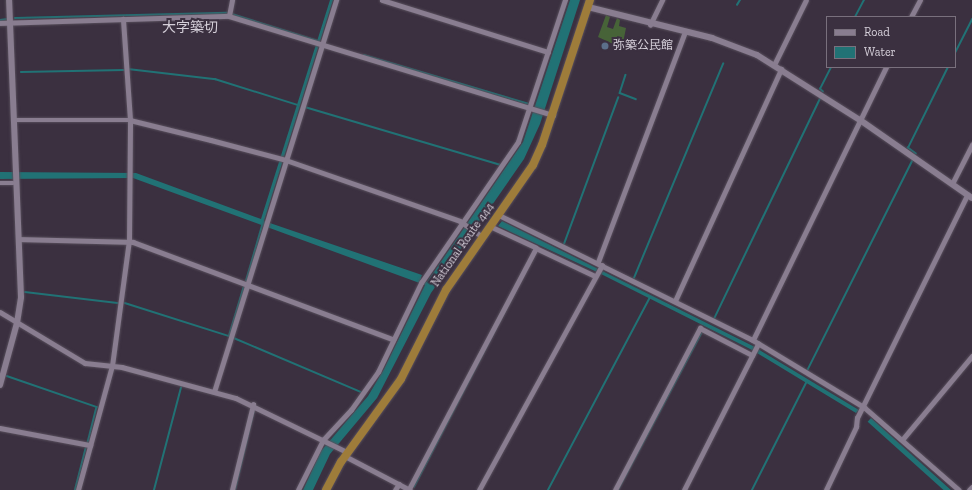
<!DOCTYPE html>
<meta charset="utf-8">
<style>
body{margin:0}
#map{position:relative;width:972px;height:490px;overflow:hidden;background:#3b3040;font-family:"Zilla Slab","Noto Sans JP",serif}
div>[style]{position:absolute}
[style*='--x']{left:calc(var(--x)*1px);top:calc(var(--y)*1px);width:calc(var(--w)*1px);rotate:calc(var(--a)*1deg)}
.green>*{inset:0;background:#476338}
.water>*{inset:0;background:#217275;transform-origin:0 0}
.stream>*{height:1.5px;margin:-0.75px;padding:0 0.75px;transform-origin:0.75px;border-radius:0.75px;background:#217275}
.roads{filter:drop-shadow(0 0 1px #584f5c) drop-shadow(0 0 1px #584f5c)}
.street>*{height:4.5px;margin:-2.25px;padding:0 2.25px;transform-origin:2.25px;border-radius:2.25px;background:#897d90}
.secondary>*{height:6px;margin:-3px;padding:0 3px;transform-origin:3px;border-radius:3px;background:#897d90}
.highway>*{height:8px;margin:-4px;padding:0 4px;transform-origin:4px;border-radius:4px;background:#9e7c3a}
.dots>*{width:11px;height:11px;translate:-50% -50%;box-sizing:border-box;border:2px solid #3b3040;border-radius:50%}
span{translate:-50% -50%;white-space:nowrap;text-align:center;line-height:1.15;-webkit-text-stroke:4px #3b3040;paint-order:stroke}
.poi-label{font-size:12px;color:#d5cfd9}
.left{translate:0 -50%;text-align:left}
.street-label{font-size:12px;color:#d5cfd9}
.quarter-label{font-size:14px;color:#d5cfd9}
.legend{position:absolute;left:826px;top:16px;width:130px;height:52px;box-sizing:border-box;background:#3b3040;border:1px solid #79707d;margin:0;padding:5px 7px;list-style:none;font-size:12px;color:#d5cfd9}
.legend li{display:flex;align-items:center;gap:8px;height:20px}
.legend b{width:20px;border:1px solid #79707d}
</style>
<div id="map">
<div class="green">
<div style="clip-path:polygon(606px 15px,610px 17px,607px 27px,613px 29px,617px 18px,620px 20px,619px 26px,626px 28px,622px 48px,598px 37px)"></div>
</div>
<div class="water">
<div style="clip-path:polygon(330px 0,333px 0,264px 221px,422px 275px,421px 278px,427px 282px,523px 142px,570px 0,580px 0,540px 124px,524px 159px,431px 293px,377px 398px,330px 454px,313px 490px,303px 490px,321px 451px,368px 396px,384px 369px,425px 285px,133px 178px,0 179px,0 172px,136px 173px,261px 219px)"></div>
<div style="clip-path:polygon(502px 221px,753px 346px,859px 410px,856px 413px,752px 350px,599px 273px,498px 226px)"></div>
<div style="left:871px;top:418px;width:108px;height:5px;rotate:42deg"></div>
</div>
<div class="stream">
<div style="--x:737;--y:5;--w:6;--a:-59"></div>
<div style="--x:232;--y:14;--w:90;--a:17.4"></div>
<div style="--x:855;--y:17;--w:19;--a:-62"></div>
<div style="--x:15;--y:18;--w:212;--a:-1.4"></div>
<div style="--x:0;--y:20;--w:7;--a:-8"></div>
<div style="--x:955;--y:53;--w:38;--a:-63"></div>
<div style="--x:364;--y:55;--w:172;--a:16.5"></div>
<div style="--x:128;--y:69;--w:88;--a:6.6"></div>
<div style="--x:215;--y:79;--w:87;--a:17.4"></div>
<div style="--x:21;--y:72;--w:103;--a:-1.1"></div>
<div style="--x:626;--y:75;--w:19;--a:108"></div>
<div style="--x:620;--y:93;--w:17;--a:21"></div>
<div style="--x:823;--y:92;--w:4;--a:-135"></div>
<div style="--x:820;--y:89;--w:25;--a:-63"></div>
<div style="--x:305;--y:107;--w:204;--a:16.5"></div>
<div style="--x:916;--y:154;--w:10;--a:-143"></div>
<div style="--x:908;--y:148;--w:90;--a:-63.7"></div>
<div style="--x:486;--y:214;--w:4;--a:34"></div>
<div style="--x:564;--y:244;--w:156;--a:-69.7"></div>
<div style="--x:634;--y:278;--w:232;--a:-67.4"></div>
<div style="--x:246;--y:281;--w:57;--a:-73.8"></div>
<div style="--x:25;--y:292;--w:95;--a:6.7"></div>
<div style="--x:125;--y:303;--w:109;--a:17.6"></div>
<div style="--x:229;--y:336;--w:52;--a:-73.3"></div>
<div style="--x:714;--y:319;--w:244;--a:-64.3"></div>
<div style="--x:234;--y:338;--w:138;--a:23"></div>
<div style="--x:807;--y:371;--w:235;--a:-63.4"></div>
<div style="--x:7;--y:376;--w:95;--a:19"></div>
<div style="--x:97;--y:407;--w:36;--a:104"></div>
<div style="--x:414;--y:487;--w:220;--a:-62.6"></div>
<div style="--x:75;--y:490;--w:44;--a:-75.7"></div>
<div style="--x:154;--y:490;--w:106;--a:-75.2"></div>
<div style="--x:235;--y:490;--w:81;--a:-76.5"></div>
<div style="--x:548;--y:490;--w:218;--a:-62.1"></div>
<div style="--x:618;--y:490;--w:179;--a:-62"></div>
<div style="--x:752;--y:490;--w:120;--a:-63.2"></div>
</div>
<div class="roads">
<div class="street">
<div style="--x:382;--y:0;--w:174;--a:17.4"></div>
<div style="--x:229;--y:16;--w:16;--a:-79"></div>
<div style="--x:911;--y:17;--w:19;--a:-62"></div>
<div style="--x:0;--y:23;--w:229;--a:-1.8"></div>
<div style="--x:229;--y:16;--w:339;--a:17"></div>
<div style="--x:650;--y:25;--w:28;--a:-64"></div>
<div style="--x:774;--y:65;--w:72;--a:-63.8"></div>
<div style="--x:14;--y:120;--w:116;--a:0"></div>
<div style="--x:130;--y:120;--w:83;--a:13.9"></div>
<div style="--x:211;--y:140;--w:78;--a:14.9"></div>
<div style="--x:286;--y:160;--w:184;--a:19.3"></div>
<div style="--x:460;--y:221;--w:28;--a:35"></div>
<div style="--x:0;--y:183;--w:13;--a:0"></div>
<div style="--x:952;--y:184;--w:44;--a:-62.9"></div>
<div style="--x:499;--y:215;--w:283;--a:26.2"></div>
<div style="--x:753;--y:340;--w:130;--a:31.1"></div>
<div style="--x:864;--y:407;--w:126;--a:41.1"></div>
<div style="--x:19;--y:239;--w:114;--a:1.5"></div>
<div style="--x:133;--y:242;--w:278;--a:20.5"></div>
<div style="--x:536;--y:248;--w:65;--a:25.4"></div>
<div style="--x:598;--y:262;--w:246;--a:-69.3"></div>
<div style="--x:675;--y:301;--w:255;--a:-65.4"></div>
<div style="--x:0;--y:312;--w:99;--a:31"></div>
<div style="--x:85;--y:363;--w:37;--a:6"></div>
<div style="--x:122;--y:367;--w:118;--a:15.2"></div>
<div style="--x:236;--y:398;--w:123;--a:25.9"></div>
<div style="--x:753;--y:340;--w:304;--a:-64"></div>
<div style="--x:214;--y:392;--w:411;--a:-72.7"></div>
<div style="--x:0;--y:428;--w:92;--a:10.7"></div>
<div style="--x:902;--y:440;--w:109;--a:-50.2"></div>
<div style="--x:345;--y:456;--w:73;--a:27.6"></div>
<div style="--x:409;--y:489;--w:272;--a:-62.2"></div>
<div style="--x:536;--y:248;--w:50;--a:-155"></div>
<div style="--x:78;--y:490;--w:129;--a:-74.7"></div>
<div style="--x:112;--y:366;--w:126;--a:-82.3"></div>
<div style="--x:129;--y:241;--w:121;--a:-89.5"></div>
<div style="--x:130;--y:120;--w:101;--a:-94"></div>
<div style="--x:232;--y:490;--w:88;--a:-76.1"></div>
<div style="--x:298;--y:490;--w:56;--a:-63.4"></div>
<div style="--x:323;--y:440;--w:41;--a:-47"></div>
<div style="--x:351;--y:410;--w:47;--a:-54.6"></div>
<div style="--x:378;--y:372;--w:99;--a:-64.2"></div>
<div style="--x:421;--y:283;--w:171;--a:-55.5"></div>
<div style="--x:518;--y:142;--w:150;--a:-71.7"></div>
<div style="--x:395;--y:490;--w:7;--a:-56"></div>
<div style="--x:479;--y:490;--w:256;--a:-61.3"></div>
<div style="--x:615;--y:490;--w:183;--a:-62.3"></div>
<div style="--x:700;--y:328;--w:59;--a:27.4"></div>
<div style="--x:684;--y:490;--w:164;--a:-63.1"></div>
<div style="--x:826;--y:490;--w:70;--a:-64.5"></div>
<div style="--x:856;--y:427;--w:9;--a:-84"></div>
<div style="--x:857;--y:418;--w:249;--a:-63.7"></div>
<div style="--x:969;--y:490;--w:4;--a:-45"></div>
</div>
<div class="secondary">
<div style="--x:588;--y:7;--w:128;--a:14"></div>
<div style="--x:712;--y:38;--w:48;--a:20.7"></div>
<div style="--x:757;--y:55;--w:122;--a:32.3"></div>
<div style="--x:860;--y:120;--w:136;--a:34.9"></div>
<div style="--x:0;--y:385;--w:64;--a:-74.7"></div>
<div style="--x:17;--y:323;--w:26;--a:-81"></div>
<div style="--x:21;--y:297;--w:297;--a:-92.3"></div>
</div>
<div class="highway">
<div style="--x:326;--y:490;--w:32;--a:-62"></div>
<div style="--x:341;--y:462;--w:102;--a:-54.1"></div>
<div style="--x:401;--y:379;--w:100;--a:-63.2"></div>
<div style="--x:446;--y:290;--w:152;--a:-55.2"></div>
<div style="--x:533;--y:165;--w:22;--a:-66"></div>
<div style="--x:542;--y:145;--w:153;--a:-71.7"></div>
</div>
</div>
<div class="dots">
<div style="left:605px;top:46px;background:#5c6f8a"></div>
</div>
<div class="poi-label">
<span class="left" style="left:613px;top:46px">弥築公民館</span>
</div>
<div class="street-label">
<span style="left:463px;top:245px;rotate:-55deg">National Route 444</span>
</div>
<div class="quarter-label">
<span style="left:190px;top:28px">大字築切</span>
</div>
<ul class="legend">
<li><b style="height:5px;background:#897d90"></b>Road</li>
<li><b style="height:11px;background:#217275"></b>Water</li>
</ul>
</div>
